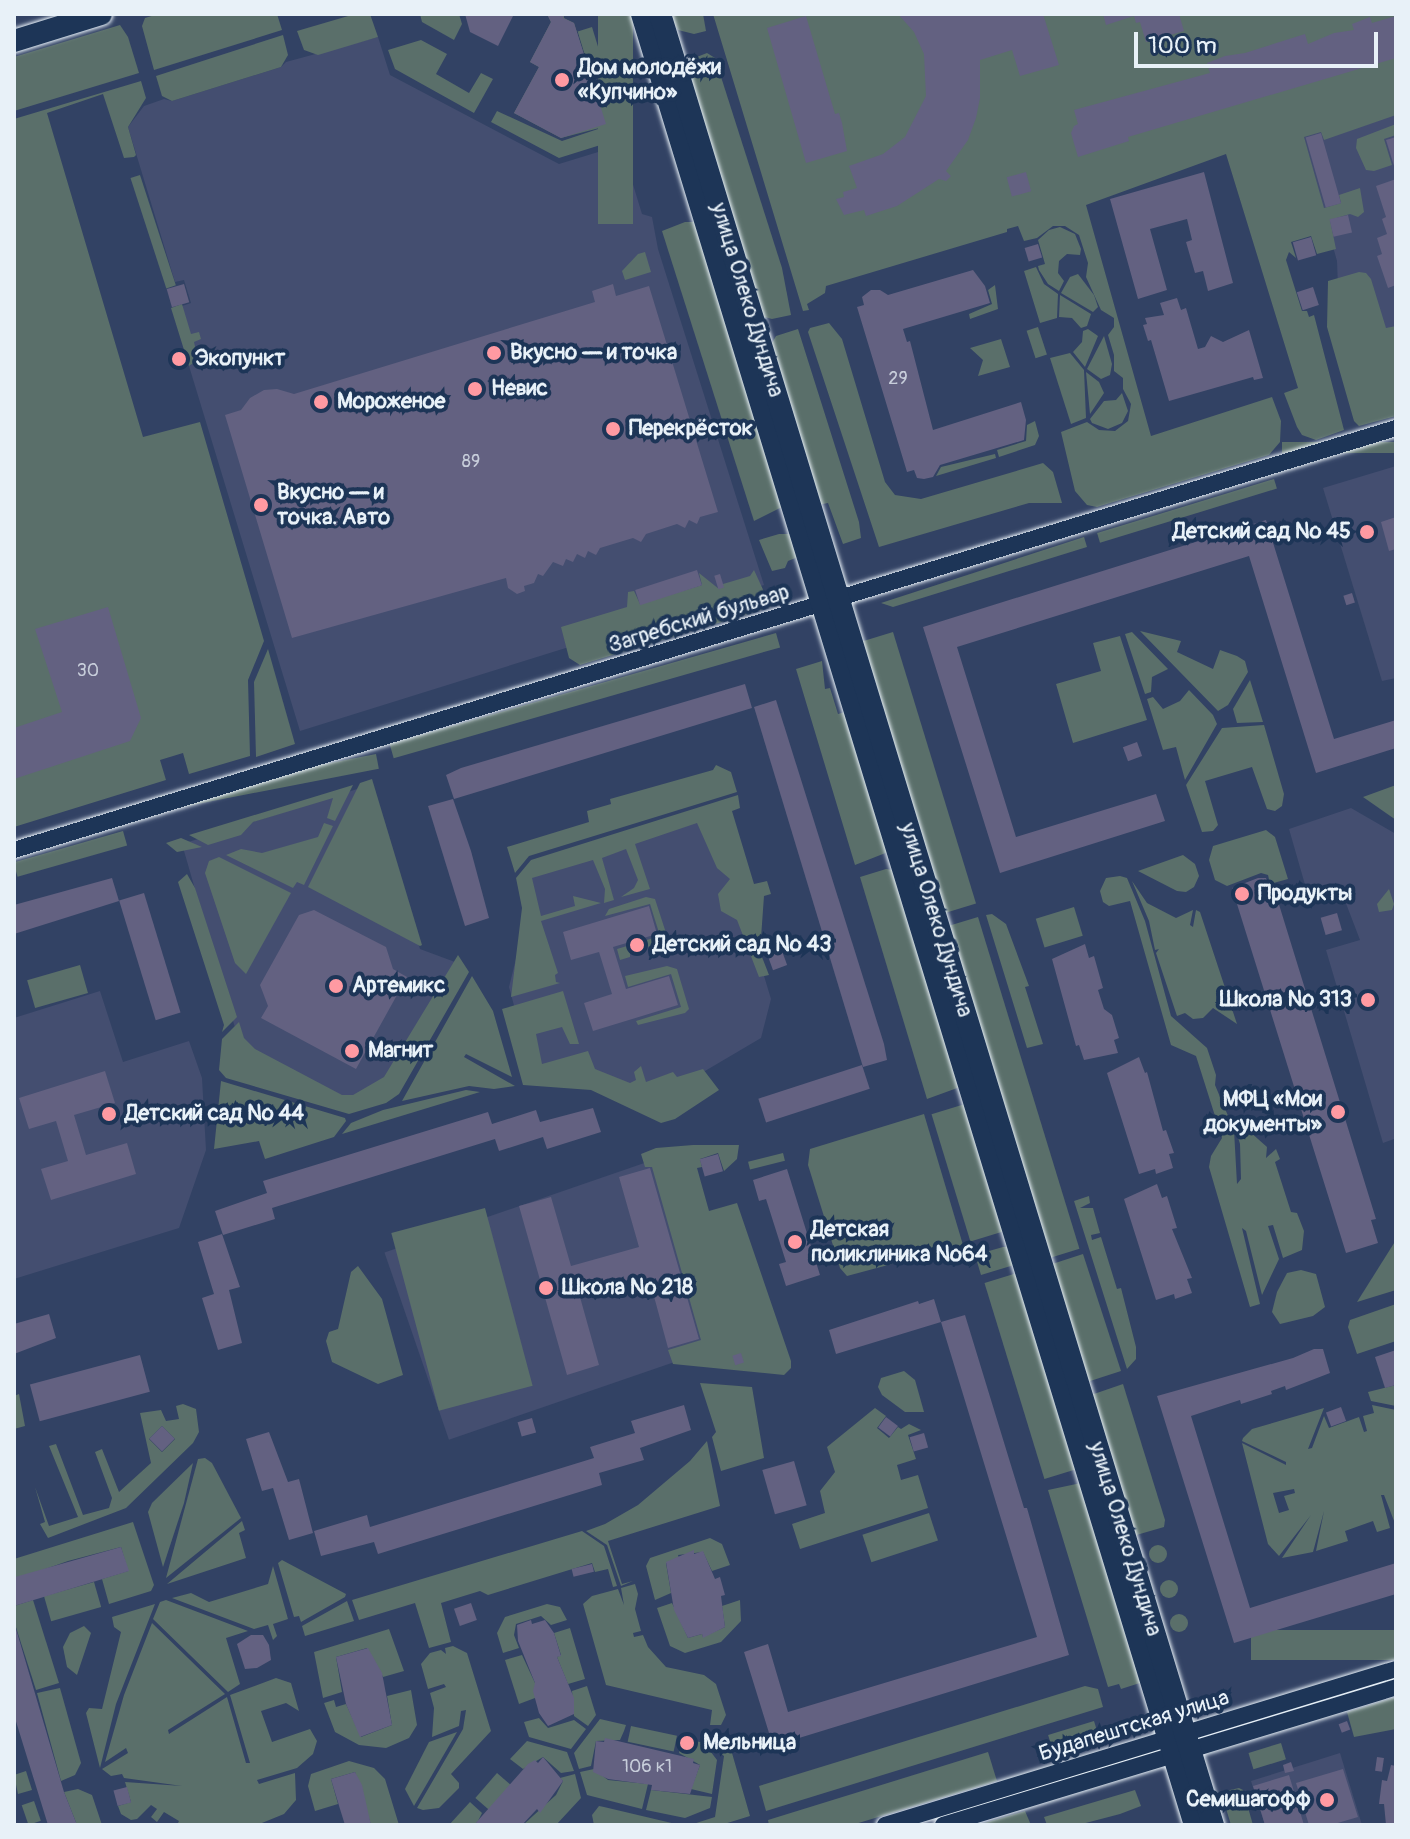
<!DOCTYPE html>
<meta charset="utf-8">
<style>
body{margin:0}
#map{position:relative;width:1410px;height:1839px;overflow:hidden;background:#324264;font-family:Pangolin,sans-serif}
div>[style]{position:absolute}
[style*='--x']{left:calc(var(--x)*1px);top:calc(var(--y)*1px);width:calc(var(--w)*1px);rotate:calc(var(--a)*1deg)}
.built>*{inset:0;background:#444e70;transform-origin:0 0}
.green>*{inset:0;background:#5a6f6a;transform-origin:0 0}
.round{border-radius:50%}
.building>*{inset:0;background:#636181;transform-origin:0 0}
.roads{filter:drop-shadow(0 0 2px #e8f1f8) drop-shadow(0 0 2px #e8f1f8)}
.street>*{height:16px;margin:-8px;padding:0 8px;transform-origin:8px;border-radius:8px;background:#1d3557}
.secondary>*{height:22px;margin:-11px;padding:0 11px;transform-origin:11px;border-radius:11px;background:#1d3557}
.dots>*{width:22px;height:22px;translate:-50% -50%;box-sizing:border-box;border:4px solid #1d3557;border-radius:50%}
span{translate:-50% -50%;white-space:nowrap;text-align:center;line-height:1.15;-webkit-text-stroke:8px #1d3557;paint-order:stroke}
.number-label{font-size:18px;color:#c7cdda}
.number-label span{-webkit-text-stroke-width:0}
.poi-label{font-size:22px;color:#e8f1f8;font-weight:700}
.left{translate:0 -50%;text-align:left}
.right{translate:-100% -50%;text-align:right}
.street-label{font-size:22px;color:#e8f1f8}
.frame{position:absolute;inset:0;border:16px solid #e8f1f8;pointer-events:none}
.scale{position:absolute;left:1134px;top:32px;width:244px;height:36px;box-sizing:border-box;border:4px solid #e8f1f8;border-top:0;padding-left:10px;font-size:24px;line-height:28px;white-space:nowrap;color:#e8f1f8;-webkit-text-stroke:6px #1d3557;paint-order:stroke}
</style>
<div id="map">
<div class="built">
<div style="clip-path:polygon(378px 37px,390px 75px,559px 164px,621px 145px,642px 214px,652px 217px,658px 249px,764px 585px,707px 603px,701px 585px,640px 603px,646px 623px,300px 731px,189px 366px,198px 360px,182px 306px,191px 303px,184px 280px,175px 282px,128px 127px,144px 106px,164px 99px,172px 101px,281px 67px,286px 62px)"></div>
<div style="clip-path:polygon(1396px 104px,1396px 391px,1338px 288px,1337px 261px,1301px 133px)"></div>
<div style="clip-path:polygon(1396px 466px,1396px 678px,1382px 681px,1323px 488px)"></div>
<div style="clip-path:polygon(370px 785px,420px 949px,455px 962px,387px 1078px,346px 1101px,240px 1045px,182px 844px)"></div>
<div style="clip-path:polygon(713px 808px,771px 999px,761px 1038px,705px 1071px,645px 1091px,531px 1068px,509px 987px,529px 906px,523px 870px)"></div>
<div style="clip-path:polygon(1351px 808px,1396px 834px,1396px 1145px,1394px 1139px,1383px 1143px,1326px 950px,1360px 940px,1342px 893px,1310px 902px,1289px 829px)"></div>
<div style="clip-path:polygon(100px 991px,123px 1062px,189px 1041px,202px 1078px,206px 1150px,179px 1228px,14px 1279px,14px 1018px)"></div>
<div style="left:653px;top:1160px;width:198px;height:284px;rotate:71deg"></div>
<div style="clip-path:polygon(1340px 1753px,1362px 1825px,1265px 1825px,1251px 1781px)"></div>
</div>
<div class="green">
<div style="clip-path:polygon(158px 14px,277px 14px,282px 30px,154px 70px,142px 26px,145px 18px)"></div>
<div style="clip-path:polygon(355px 14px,370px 14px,378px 37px,318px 55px,304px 50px,297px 31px)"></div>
<div style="clip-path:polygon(420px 14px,459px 14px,462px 24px,454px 40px,422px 22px)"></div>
<div style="clip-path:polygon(547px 14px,564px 14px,564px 18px,574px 23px,602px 112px,599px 97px,612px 92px,626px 137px,559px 158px,491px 122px,497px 111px,562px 141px,607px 126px,561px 138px,514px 113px,539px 67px,530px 62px,551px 22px)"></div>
<div style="left:598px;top:14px;width:35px;height:210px"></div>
<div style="clip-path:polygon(669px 14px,703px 14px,706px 31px,694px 34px,678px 30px)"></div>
<div style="clip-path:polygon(713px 14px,1396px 14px,1396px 115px,1324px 140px,1321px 132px,1304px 137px,1324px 208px,1341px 203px,1339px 195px,1360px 188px,1364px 212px,1358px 217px,1350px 214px,1330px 220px,1336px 249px,1317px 254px,1311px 236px,1291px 242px,1296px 258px,1289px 252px,1286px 260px,1302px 311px,1307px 311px,1309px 317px,1314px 315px,1344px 430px,1316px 440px,1302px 435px,1297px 427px,1284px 393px,1298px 388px,1226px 154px,1086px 205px,1151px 436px,1272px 397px,1281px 421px,1280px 442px,1269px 455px,1097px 507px,1087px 505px,1075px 491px,1061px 432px,1087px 422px,1099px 430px,1115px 431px,1128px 421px,1131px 404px,1123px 389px,1123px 378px,1114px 371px,1114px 355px,1108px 335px,1114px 327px,1114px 318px,1101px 310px,1086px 277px,1088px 263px,1079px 235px,1065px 226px,1053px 226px,1037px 238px,1024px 241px,1018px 226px,1007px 229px,1007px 232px,826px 286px,825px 293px,807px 304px,809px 310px,803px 311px)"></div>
<div style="clip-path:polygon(120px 25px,128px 37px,139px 73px,14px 111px,14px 57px)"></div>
<div style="left:592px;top:27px;width:37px;height:15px;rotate:73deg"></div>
<div style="clip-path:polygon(283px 35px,288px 55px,281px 67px,172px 101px,162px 96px,156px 76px)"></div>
<div style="clip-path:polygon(421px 40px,447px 54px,436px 74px,469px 93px,481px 73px,493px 79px,474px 113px,395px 69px,388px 50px)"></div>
<div style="clip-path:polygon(707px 53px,715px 58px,782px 268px,791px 315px,772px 319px,761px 316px,684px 62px)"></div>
<div style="clip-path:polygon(141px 81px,146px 98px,128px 127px,136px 155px,134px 157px,124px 158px,103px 94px,47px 113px,143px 437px,200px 422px,264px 641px,248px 680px,250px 756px,189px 774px,183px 753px,160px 760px,166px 780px,14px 827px,14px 119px)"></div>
<div style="clip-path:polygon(1396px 124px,1396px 135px,1384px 139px,1392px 165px,1374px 171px,1366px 170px,1356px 148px,1357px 139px)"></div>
<div style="left:140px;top:175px;width:116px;height:10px;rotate:72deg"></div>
<div style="clip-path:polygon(685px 222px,696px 222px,782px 507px,754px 521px,662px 231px)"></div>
<div style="clip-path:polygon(1060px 227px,1075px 234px,1081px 249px,1080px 255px,1067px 254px,1059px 261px,1058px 273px,1064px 281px,1059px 291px,1048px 284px,1039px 270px,1038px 266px,1045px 264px,1038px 240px,1049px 230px)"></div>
<div style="clip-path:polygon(645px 252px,651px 272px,625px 280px,622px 271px,638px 254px)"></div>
<div style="clip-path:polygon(1036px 267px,1044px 284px,1058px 294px,1057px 318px,1040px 323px,1024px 271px)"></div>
<div style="clip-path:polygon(1359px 272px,1366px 273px,1371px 279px,1386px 328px,1396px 326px,1396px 416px,1359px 426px,1354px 421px,1327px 327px,1328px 281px)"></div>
<div style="clip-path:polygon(1078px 274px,1094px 295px,1098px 307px,1093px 312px,1061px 293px,1070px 277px)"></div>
<div style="clip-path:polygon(995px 285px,998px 309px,970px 319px,969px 314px,992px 304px,988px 290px)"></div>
<div style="clip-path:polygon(1060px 295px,1091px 314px,1087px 326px,1081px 328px,1072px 318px,1059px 317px)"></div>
<div style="clip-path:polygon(182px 304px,191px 334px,199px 332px,201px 339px,194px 342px,198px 360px,189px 366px,171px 308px)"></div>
<div style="clip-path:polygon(829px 323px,842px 339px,885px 482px,895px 495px,921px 499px,1043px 463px,1053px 472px,1062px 503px,1029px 503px,879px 547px,808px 332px,810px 328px)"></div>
<div style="left:1038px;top:327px;width:29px;height:12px;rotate:72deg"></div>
<div style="clip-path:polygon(798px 329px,859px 522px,861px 538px,843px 544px,828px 503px,818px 505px,771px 345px,776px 336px)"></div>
<div style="clip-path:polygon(1088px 329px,1098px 336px,1085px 367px,1073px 352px,1082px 342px,1083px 331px)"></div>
<div style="clip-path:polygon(1104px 336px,1112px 364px,1110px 375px,1101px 379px,1087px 369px)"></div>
<div style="clip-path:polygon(1001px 339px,1010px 367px,978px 376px,983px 360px,970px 348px)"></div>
<div style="clip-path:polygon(1070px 353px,1084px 370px,1086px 418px,1071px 424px,1050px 358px)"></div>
<div style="clip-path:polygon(1086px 372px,1099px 382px,1104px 393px,1090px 414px)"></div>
<div style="clip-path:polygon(1122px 393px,1128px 411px,1122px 423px,1108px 429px,1092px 423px,1090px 419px,1104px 401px,1116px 400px)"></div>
<div style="clip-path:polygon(1035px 421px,1039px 436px,1035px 445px,999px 457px,997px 450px,1026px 441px,1027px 425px)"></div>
<div style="left:1396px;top:442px;width:11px;height:114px;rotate:90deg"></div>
<div style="clip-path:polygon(995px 454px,996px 458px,936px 476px,941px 467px)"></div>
<div style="left:1274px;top:479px;width:10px;height:185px;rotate:73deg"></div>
<div style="clip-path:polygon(779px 534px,791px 534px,798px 557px,788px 561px,785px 568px,772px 571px,759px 540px)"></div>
<div style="clip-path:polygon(1084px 537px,1087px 547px,893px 607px,881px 603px)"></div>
<div style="clip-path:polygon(754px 570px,771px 607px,580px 665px,569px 658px,561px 627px,627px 607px,628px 592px,634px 591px,640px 604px,702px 585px,699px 573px,719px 589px,723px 584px,750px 576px)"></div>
<div style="clip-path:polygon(1140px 631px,1181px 641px,1177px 652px,1213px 669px,1220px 650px,1237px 656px,1245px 661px,1248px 672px,1228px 705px,1218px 711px)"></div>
<div style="left:893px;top:632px;width:284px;height:35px;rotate:73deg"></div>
<div style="clip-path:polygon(1132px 632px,1168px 669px,1152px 677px,1151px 692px,1145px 694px,1125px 634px)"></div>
<div style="left:776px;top:633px;width:15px;height:402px;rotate:74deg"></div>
<div style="clip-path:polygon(1120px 636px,1147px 720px,1073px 743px,1056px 684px,1101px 671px,1093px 643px)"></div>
<div style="clip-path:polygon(268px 649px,295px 744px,256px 757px,254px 682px)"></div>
<div style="clip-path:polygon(822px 661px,825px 689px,830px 688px,838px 714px,845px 712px,888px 852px,855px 865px,796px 669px)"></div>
<div style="clip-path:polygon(1250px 680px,1263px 722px,1237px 723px,1233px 709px)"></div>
<div style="clip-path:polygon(1189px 690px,1213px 715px,1217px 724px,1185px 780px,1176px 747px,1163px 750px,1147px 699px,1153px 697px,1163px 709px,1180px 701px)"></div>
<div style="clip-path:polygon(1264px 725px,1284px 794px,1282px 806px,1275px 811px,1267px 809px,1252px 767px,1205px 781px,1218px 825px,1213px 831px,1202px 832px,1186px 785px,1222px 728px)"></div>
<div style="left:376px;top:754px;width:15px;height:220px;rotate:79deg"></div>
<div style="clip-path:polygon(716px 765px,731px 772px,737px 792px,529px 856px,515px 873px,507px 847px,589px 822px,587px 811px,611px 804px,610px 799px,713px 770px)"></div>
<div style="clip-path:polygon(372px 779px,422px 945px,420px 946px,308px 887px,360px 783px)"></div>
<div style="clip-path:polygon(353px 785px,335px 821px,327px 818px,333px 798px,253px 822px,241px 835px,208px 845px,189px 835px)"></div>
<div style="clip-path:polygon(1396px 785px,1396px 820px,1363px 797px)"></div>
<div style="clip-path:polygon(738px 795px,740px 808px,732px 811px,754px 884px,767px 881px,771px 894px,764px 896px,760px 952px,769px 975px,759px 977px,737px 920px,721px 911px,718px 894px,730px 879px,717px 868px,697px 823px,635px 844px,650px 889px,621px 897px,634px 888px,638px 880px,626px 849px,602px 858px,614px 900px,604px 903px,605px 889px,593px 860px,532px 878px,541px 916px,575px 906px,573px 896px,601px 903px,541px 921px,558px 973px,555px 975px,556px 982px,560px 983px,511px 997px,522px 908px,516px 878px,531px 860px)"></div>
<div style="clip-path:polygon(324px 823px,333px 826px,304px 885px,297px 882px,293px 888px,226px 855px,241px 849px,262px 853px,318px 837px)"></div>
<div style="clip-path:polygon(1266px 830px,1275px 837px,1288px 879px,1270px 884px,1268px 875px,1261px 873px,1227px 886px,1215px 880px,1209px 860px,1213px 846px)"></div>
<div style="left:123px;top:831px;width:15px;height:114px;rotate:74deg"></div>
<div style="clip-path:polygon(181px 838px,202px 847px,177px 852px,166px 843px)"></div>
<div style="clip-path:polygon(1183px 855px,1195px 864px,1199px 876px,1194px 887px,1186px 892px,1177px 891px,1138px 871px)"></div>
<div style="clip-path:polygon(219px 857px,291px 893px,246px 974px,235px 963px,205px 873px,209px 861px)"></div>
<div style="clip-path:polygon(886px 869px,893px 870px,960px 1087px,927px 1099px,860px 877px)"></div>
<div style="clip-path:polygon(187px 874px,195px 888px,237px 1017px,222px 1032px,224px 1025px,178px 882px)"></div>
<div style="clip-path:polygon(1120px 876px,1127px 878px,1145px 921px,1171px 1016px,1207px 1048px,1216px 1075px,1215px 1085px,1234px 1130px,1237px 1184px,1241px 1179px,1240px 1144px,1231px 1115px,1267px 1147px,1266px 1158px,1276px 1149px,1280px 1159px,1275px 1162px,1291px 1212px,1297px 1213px,1304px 1231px,1302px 1250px,1283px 1258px,1273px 1225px,1268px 1226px,1279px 1259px,1262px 1295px,1246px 1231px,1242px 1228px,1260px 1304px,1250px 1307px,1209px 1167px,1211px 1156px,1222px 1138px,1196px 1056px,1171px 1045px,1130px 901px,1109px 906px,1103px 902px,1100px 891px,1106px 878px)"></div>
<div style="clip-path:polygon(1132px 881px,1147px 903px,1176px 918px,1193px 910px,1190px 925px,1193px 927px,1196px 910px,1200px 912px,1237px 1024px,1213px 1008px,1203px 1018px,1193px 1019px,1185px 1013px,1177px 1016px,1156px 953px,1159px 949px,1155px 950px,1149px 921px)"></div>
<div style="clip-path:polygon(1389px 889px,1394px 904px,1392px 910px,1379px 912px,1377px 904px)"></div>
<div style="clip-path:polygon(646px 897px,655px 899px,667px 936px,661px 943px,630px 952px,630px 957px,620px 960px,617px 949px,660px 936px,650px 904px,605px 916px,609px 909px)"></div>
<div style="left:1074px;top:907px;width:30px;height:40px;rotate:73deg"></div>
<div style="clip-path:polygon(992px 914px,1006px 924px,1029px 986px,1025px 987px,1043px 1044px,1027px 1048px,986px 915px)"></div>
<div style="left:978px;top:917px;width:347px;height:32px;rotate:73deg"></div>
<div style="clip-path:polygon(458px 955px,469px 972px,399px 1094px,386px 1103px,349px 1114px,226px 1078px,219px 1070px,222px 1039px,239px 1022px,244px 1038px,255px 1049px,342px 1095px,353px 1095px,384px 1077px)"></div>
<div style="left:80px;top:965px;width:29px;height:55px;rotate:74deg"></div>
<div style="clip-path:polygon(667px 966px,677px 969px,689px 1009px,685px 1013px,638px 1025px,636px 1021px,681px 1007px,671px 974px,628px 987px,625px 976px)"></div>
<div style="clip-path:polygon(472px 976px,493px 1011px,512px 1077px,466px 1054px,464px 1057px,515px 1086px,494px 1089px,469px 1086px,402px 1101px)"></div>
<div style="clip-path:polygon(563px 991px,579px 1044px,570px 1044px,562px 1027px,536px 1034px,542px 1064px,588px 1051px,595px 1069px,630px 1083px,636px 1080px,634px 1072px,641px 1066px,646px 1082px,673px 1072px,677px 1077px,703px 1069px,719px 1090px,675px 1119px,661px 1123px,591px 1090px,523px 1085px,502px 1009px)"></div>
<div style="clip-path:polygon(221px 1081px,345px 1118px,346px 1121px,334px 1137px,265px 1159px,259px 1141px,214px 1149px)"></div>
<div style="clip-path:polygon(466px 1090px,480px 1092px,342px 1134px,351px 1123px,383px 1110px)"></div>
<div style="left:965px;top:1104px;width:133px;height:35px;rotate:73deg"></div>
<div style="clip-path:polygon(924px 1114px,963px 1245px,847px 1276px,840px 1268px,808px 1165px,810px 1149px)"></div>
<div style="clip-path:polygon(693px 1145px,739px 1145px,737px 1159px,724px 1171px,718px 1153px,700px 1159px,702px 1167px,697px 1168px,709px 1211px,737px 1203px,791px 1361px,791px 1368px,784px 1375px,673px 1364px,668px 1350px,701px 1340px,652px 1167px,645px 1167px,641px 1154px,656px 1148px)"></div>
<div style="left:783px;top:1153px;width:8px;height:36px;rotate:76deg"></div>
<div style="clip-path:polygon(1089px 1196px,1090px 1203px,1080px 1208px,1093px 1208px,1100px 1233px,1091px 1235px,1092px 1240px,1101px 1237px,1117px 1289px,1121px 1288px,1136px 1347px,1136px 1359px,1127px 1369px,1074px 1201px)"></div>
<div style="left:485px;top:1208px;width:184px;height:97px;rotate:75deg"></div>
<div style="clip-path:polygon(1396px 1240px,1396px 1290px,1357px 1302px)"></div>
<div style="clip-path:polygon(1003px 1247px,1009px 1247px,1014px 1265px,981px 1275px,975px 1255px)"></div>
<div style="left:1083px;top:1254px;width:123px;height:34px;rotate:72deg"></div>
<div style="clip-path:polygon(358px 1266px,382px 1299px,403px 1375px,378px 1384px,332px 1362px,326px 1341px,329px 1332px,338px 1329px,351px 1272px)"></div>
<div style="clip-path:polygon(1301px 1270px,1316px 1274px,1325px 1307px,1313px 1316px,1280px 1324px,1272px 1312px,1277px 1292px,1287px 1273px)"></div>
<div style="left:1017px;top:1273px;width:205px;height:34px;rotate:73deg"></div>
<div style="clip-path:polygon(1396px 1304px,1396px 1341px,1357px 1354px,1348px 1327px,1350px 1320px)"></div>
<div style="clip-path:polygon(904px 1371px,915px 1380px,924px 1412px,905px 1412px,882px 1395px,878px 1387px,881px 1378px)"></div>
<div style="clip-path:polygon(700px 1383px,752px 1387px,764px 1458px,721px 1471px,712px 1437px,716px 1432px)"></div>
<div style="clip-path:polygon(1123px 1384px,1165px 1520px,1164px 1527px,1133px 1536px,1091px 1395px)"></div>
<div style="clip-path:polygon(1396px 1385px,1396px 1406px,1371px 1401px,1368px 1392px)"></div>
<div style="clip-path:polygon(19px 1394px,25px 1426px,14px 1429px,14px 1396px)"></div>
<div style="clip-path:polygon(evenodd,183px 1404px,196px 1409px,199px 1432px,193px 1443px,126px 1508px,48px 1538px,40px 1524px,45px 1522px,35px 1487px,49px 1526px,78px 1517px,49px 1446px,56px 1444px,83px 1515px,109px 1508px,112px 1498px,95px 1452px,102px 1449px,119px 1492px,151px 1463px,140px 1413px,161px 1410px,166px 1421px,179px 1419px,176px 1406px,183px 1404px,162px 1426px,175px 1439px,162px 1452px,149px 1439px,162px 1426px)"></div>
<div style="clip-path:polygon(evenodd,1372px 1405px,1396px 1410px,1396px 1526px,1384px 1495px,1381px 1495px,1390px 1528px,1377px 1532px,1373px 1521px,1345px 1531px,1348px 1541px,1316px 1551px,1324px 1511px,1313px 1552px,1282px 1558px,1311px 1515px,1279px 1556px,1268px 1544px,1242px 1443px,1286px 1465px,1286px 1462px,1242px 1441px,1243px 1438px,1252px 1429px,1324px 1408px,1308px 1449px,1312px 1448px,1324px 1416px,1329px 1428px,1359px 1417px,1364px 1432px,1367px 1431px,1363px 1416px,1374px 1413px,1372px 1405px,1294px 1489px,1295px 1493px,1284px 1496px,1289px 1510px,1279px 1513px,1273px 1493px,1294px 1489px)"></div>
<div style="clip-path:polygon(875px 1408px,886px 1416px,877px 1428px,889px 1438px,898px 1427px,901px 1429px,909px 1424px,921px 1430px,908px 1435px,916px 1459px,897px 1465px,901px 1480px,918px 1475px,928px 1508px,800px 1549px,792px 1524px,825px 1513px,820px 1491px,835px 1472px,827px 1447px)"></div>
<div style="clip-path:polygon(707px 1441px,720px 1506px,608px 1541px,622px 1584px,633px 1581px,621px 1586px,607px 1545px,586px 1531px,605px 1524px,638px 1505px,690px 1461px)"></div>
<div style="clip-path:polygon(205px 1458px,212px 1463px,241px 1518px,166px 1578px,198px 1459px)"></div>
<div style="clip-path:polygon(193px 1463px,184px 1503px,163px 1567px,148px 1512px,152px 1503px)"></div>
<div style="clip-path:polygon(1081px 1483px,1143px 1682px,1121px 1689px,1119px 1684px,1108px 1687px,1048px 1490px)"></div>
<div style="left:929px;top:1513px;width:29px;height:70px;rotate:72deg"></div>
<div style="clip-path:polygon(242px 1521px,245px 1530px,239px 1533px,246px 1558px,167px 1584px)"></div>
<div style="clip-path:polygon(133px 1522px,154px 1585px,151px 1591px,109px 1604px,102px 1579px,128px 1571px,121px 1547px,68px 1561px,14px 1580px,14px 1559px)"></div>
<div style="clip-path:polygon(582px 1531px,604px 1546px,617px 1586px,613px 1587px,608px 1569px,595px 1572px,592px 1563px,488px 1595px,480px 1591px,441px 1603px,451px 1642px,429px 1648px,415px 1603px,359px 1620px,352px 1600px)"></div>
<div style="clip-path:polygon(710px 1538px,722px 1544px,730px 1565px,712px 1571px,703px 1552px,678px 1555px,679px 1558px,666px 1563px,671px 1593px,655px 1600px,646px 1566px,650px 1558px)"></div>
<div class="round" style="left:1149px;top:1545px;width:18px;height:18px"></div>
<div style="clip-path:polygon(282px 1560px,346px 1594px,345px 1597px,301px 1622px,299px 1616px,294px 1617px,278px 1563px)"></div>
<div style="clip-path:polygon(273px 1566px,288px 1619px,273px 1624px,277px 1636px,273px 1640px,268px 1625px,254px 1629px,172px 1598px,191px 1593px,209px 1602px,268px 1584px)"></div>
<div class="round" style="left:1160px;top:1580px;width:18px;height:18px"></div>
<div style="left:94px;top:1582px;width:26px;height:52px;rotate:74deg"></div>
<div style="clip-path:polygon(635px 1584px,638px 1594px,635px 1609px,641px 1631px,633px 1633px,634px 1637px,643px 1635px,648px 1647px,666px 1667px,704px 1675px,716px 1684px,726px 1715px,721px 1725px,710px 1725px,712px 1710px,606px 1685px,583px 1604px,592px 1596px,618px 1589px,624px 1605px,621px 1588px)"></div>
<div style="clip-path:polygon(33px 1600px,59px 1683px,36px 1690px,14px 1621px,14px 1606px)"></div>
<div style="clip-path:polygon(166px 1600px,248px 1631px,226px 1638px,240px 1684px,228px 1692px,153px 1619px,160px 1602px)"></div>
<div style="clip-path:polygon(740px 1600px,741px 1621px,721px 1642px,685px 1653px,670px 1646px,657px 1608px,672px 1603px,688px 1638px,702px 1634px,703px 1637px,725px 1627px,722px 1606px)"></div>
<div style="clip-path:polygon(347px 1601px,354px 1621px,305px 1636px,302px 1626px)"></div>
<div style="clip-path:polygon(155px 1604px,116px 1704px,100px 1768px,86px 1713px,89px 1708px,102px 1709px,121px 1632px,114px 1627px,112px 1617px)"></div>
<div style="clip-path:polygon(547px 1604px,560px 1607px,567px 1620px,551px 1625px,541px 1616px,516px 1624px,514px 1635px,519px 1648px,503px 1653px,497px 1633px,505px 1617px)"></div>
<div class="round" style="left:1170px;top:1614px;width:18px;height:18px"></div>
<div style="clip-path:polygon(152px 1623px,225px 1694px,168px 1730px,169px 1734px,227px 1697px,246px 1763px,250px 1763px,230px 1695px,276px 1678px,291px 1683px,299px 1711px,286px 1703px,261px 1711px,272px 1742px,310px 1729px,317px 1741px,313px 1754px,297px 1768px,257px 1780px,259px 1784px,295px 1773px,296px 1800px,284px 1814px,257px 1825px,177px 1825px,179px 1821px,164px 1812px,157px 1822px,151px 1817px,157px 1809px,151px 1805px,137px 1819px,131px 1820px,121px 1814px,118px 1806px,131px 1802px,125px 1782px,182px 1786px,124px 1778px,122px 1774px,111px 1776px,102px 1769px,128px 1753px,126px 1748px,105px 1762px,124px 1695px)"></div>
<div style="clip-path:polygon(84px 1626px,91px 1633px,77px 1675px,67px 1667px,63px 1647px,70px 1633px)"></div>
<div style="clip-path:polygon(570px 1628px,585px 1679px,568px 1684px,557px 1657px,561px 1655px,554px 1633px)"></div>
<div style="clip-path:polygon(389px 1629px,404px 1671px,383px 1677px,367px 1648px,336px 1657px,342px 1692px,323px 1698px,314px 1652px)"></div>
<div style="left:1396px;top:1630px;width:30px;height:145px;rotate:90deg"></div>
<div style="clip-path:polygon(453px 1646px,467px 1653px,491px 1731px,451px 1774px,459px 1783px,459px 1788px,439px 1808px,423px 1810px,417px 1808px,463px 1729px,466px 1710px,461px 1711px,459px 1726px,432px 1737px,434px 1708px,430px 1693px,446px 1687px,444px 1684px,428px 1689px,421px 1664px,430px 1653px,441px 1650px,446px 1654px,445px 1648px)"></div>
<div style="clip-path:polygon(522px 1655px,535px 1683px,535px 1698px,519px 1704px,505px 1660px)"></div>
<div style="clip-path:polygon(587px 1686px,596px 1715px,588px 1726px,574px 1716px,572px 1691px)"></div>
<div style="clip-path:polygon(1085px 1686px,1098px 1689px,1103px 1707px,766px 1811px,759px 1786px)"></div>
<div style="clip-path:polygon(60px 1688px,81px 1763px,75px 1775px,61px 1781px,37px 1693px)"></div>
<div style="clip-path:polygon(411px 1690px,417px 1725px,409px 1738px,386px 1748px,359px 1745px,335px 1732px,324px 1703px,334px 1700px,336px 1707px,346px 1704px,361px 1737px,392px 1725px,387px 1696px)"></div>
<div style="clip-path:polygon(1396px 1697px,1396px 1729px,1354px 1737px,1347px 1712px)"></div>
<div style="clip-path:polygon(539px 1718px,548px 1728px,574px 1720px,586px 1729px,571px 1749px,529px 1737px,524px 1722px)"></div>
<div style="clip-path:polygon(600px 1719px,626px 1725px,624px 1731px,620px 1740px,596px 1741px,591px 1766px,579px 1769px,574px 1753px)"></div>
<div style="left:1094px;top:1721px;width:21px;height:48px;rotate:73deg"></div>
<div style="left:631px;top:1726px;width:47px;height:16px;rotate:12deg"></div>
<div style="clip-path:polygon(457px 1732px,414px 1806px,405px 1789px,429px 1742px)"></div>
<div style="clip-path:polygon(683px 1738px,704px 1743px,717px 1760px,712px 1794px,691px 1789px,700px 1765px,679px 1753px)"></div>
<div style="clip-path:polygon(527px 1741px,567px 1752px,574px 1771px,561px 1773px,543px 1757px,523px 1769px,510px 1759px)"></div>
<div style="clip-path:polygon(707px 1743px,732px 1753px,750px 1816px,721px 1825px,690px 1825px,715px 1817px,724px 1756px)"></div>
<div style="left:1281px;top:1743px;width:17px;height:34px;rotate:73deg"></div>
<div style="clip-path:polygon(988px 1752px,997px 1781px,852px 1825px,769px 1825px,768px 1820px)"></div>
<div style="clip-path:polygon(349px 1761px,374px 1768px,385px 1779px,399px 1825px,371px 1825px,355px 1772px,331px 1779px,338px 1804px,315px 1811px,308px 1786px,311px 1774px)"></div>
<div style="clip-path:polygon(594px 1769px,608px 1780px,648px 1784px,642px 1809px,587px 1795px,580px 1772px)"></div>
<div style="clip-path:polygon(26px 1771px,32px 1790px,18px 1794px,14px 1775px)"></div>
<div style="left:497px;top:1773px;width:18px;height:33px;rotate:41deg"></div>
<div style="clip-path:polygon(575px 1774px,581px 1798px,556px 1825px,523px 1825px,556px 1795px,563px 1781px,560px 1778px)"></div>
<div style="clip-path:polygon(1239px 1788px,1243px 1790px,1253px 1825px,1231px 1825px,1221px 1792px)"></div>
<div style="clip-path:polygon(78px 1789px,92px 1795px,102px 1825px,77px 1825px,64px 1792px)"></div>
<div style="clip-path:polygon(651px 1790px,712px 1797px,710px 1808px,685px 1818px,646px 1810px)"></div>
<div style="clip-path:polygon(1135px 1790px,1141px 1806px,1120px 1814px,1078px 1825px,1047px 1825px,1044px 1817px)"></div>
<div style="left:34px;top:1801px;width:21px;height:13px;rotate:71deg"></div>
<div style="clip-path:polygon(470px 1802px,482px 1813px,478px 1821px,474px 1825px,449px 1825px)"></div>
<div style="clip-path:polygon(599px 1806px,604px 1807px,680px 1825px,594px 1825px,592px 1815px)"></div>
<div style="clip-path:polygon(1025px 1811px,1031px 1825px,977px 1825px)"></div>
</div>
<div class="building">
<div style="clip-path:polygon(465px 14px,514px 14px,498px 46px,470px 32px)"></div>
<div style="clip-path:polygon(547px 14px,564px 14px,563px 18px,574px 23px,606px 124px,561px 138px,514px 113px,539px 67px,530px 62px,551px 22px)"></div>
<div style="clip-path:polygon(898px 14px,1043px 14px,1059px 65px,1020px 76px,1012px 50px,980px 60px,980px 98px,976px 118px,968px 140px,946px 171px,951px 176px,946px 181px,939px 179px,897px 206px,866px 216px,864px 210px,844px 215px,836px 199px,844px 197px,843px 192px,857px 188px,849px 166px,883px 154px,905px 137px,926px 96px,924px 54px,914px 32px)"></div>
<div style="clip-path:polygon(1103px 14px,1179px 14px,1184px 31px,1146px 42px,1140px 22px,1136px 23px,1134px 16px,1106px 25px)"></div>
<div style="clip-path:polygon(806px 16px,835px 114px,839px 113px,842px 123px,847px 151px,806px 163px,767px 28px)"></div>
<div style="clip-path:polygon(1396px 16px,1396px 58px,1128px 137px,1129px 141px,1078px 157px,1071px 133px,1074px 126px,1078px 124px,1074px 110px,1210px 73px,1207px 63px,1225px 56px,1245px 53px,1305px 34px,1308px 44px,1334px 33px,1354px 30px,1352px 24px,1370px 17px,1372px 23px)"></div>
<div style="left:1321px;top:133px;width:73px;height:16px;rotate:74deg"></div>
<div style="clip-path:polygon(1396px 137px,1396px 169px,1395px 169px,1386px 140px)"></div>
<div style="left:1026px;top:172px;width:20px;height:20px;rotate:75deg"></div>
<div style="clip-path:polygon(1204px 172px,1233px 283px,1208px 291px,1203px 271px,1195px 273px,1186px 242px,1192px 240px,1187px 219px,1150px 229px,1167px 290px,1138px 299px,1110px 199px)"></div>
<div style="clip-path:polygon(1396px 179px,1396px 285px,1388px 288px,1377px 256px,1382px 254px,1377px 238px,1387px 234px,1382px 219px,1386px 217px,1376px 186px)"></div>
<div style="left:1348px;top:215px;width:18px;height:19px;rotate:77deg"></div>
<div style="left:1311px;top:237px;width:19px;height:19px;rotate:74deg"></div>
<div style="left:1038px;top:244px;width:14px;height:14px;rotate:73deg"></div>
<div style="clip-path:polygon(973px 270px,985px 286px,990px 303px,903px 329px,907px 342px,910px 341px,933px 430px,1021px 402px,1026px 420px,1024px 440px,940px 465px,933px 477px,924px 479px,917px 478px,914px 470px,907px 472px,857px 307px,864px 305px,862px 297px,871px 290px,880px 290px,888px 295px)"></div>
<div style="left:184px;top:284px;width:19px;height:18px;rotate:74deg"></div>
<div style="clip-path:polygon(613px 284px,616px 296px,649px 286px,718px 512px,700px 517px,697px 524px,689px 520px,685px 528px,677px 524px,646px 534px,641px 542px,633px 538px,600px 548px,596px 555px,588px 551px,585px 558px,577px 554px,573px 562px,566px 559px,563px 566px,553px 562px,543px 576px,538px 574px,534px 583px,524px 586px,525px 591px,517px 594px,508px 588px,506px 578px,292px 638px,225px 415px,241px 410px,250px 398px,264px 390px,277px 389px,294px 394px,595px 302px,592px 291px)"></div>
<div style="left:1313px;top:287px;width:19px;height:17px;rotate:72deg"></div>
<div style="clip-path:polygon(1177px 298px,1181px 310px,1186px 308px,1198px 349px,1205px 347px,1211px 336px,1223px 342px,1249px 330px,1263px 378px,1254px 380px,1253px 377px,1169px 401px,1151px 340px,1148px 341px,1143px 325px,1147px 324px,1145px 318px,1164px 315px,1160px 303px)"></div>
<div style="left:179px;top:351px;width:14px;height:6px;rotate:69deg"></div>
<div style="clip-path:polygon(1396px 517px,1396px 549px,1389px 551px,1381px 522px)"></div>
<div style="clip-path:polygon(1266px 520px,1334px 739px,1396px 720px,1396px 748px,1316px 773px,1249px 556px,957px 647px,1016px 837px,1156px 794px,1165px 821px,1000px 873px,923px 627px)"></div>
<div style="left:697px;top:570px;width:16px;height:65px;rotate:72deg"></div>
<div style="left:720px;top:574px;width:14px;height:6px;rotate:73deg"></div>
<div style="left:1352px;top:593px;width:10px;height:9px;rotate:73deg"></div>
<div style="clip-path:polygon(108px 607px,141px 718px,130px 741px,14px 779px,14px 728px,62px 712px,35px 629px)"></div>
<div style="clip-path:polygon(745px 684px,752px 708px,454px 799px,446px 775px,461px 768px)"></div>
<div style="clip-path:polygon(776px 700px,884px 1044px,887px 1060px,863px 1067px,754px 707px)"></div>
<div style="left:1137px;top:742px;width:15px;height:15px;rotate:70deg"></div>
<div style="clip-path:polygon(453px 799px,471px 851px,489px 918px,465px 926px,428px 806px)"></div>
<div style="clip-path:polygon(112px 878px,119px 901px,14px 934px,14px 905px)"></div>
<div style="clip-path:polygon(1258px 878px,1266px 878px,1273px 899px,1277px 898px,1376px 1219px,1371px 1220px,1378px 1243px,1346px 1253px,1232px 888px)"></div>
<div style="left:144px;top:893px;width:125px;height:26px;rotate:73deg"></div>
<div style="clip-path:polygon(649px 906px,657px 934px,613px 947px,626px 989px,669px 976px,678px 1005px,593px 1031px,584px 1003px,612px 994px,599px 952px,571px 960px,563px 932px)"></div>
<div style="clip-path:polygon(314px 910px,386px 947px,393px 969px,407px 977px,356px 1069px,261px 1018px,268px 1006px,260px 985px,299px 915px)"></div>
<div style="left:1337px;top:913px;width:18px;height:17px;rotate:74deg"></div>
<div style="clip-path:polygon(1085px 944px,1089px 958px,1094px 956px,1103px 988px,1098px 990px,1104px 1009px,1112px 1015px,1119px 1038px,1114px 1040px,1118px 1053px,1084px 1060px,1079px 1045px,1076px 1046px,1052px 959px)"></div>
<div style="left:782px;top:951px;width:15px;height:15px;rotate:70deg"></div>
<div style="clip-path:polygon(1139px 1057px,1145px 1073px,1147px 1072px,1163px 1131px,1166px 1130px,1174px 1153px,1169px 1154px,1173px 1168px,1156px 1174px,1155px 1169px,1139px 1174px,1107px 1073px)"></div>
<div style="left:862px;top:1065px;width:25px;height:109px;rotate:72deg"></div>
<div style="clip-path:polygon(105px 1071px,115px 1103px,74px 1115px,86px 1155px,127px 1143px,136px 1174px,51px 1200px,41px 1169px,68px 1161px,56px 1121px,29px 1129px,19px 1098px)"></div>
<div style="clip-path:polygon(593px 1108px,601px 1132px,547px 1149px,543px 1137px,499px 1151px,495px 1139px,272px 1208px,275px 1219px,223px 1235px,215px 1211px,267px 1193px,263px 1181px,488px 1112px,492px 1124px,536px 1110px,540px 1122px)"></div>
<div style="left:718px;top:1154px;width:18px;height:19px;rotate:74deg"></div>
<div style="clip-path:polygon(650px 1168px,699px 1339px,668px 1348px,649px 1278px,580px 1297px,599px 1365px,567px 1375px,519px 1206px,551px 1197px,571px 1266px,639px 1247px,619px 1177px)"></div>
<div style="clip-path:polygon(787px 1169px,820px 1275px,786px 1286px,779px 1264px,786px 1262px,766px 1199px,759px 1201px,753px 1180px)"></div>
<div style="clip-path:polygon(1157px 1184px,1162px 1198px,1167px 1196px,1177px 1228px,1172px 1229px,1192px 1278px,1187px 1279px,1192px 1293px,1175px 1299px,1174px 1294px,1156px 1300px,1124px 1199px)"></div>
<div style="clip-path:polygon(222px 1234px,240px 1287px,229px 1290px,242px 1343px,218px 1350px,202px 1298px,214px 1294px,198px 1242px)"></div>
<div style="clip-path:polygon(934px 1299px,941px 1322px,836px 1354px,829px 1330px,918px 1301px,919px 1304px)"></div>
<div style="clip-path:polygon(49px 1314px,56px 1338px,14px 1354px,14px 1324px)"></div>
<div style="clip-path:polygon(965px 1315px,1024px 1508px,1027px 1508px,1069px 1655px,773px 1746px,744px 1652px,768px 1644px,788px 1712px,1037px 1637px,941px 1322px)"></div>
<div style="clip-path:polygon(1314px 1349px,1323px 1349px,1330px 1373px,1286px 1390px,1285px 1386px,1271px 1391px,1272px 1394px,1241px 1404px,1240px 1400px,1191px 1416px,1250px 1608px,1396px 1563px,1396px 1594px,1234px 1643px,1157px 1396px,1293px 1358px)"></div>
<div style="clip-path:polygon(1396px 1350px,1396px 1385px,1385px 1388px,1375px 1357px)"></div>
<div style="left:741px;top:1353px;width:10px;height:9px;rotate:73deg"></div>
<div style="left:140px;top:1355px;width:38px;height:114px;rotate:75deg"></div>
<div style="clip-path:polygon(684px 1405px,691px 1430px,640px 1448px,644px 1460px,599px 1473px,602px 1485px,378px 1554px,374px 1542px,321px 1556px,314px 1531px,367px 1515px,370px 1527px,594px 1458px,590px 1447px,635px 1433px,631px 1421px)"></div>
<div style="left:1341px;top:1407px;width:15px;height:16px;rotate:70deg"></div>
<div style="left:886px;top:1417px;width:15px;height:13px;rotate:37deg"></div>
<div style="left:532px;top:1418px;width:15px;height:15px;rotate:74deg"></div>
<div style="left:162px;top:1426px;width:18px;height:18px;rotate:45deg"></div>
<div style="clip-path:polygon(269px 1432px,288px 1482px,299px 1479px,313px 1533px,289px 1540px,273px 1488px,262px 1491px,246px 1439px)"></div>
<div style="left:924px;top:1433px;width:15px;height:15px;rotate:74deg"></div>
<div style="left:794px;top:1461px;width:46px;height:33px;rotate:74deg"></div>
<div style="clip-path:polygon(121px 1547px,129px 1571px,14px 1606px,15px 1577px)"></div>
<div style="clip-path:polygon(694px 1550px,694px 1554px,703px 1551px,715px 1579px,720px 1577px,725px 1595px,721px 1596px,725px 1627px,703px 1638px,702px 1634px,688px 1638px,674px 1610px,666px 1562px)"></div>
<div style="left:592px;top:1564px;width:8px;height:21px;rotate:76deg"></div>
<div style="left:471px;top:1603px;width:18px;height:18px;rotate:71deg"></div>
<div style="clip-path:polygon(531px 1620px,532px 1624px,545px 1620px,554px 1633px,561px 1656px,557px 1657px,574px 1698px,574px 1714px,548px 1726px,539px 1713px,533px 1691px,535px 1683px,518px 1641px,517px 1625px)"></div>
<div style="clip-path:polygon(14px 1622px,64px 1792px,77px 1825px,48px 1825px,14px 1715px)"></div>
<div style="clip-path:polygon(251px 1635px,263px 1635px,269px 1645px,271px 1660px,257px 1668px,245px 1669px,237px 1644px)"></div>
<div style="clip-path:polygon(368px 1648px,382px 1673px,392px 1725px,360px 1737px,346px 1704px,336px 1657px)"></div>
<div style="left:1347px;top:1721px;width:9px;height:9px;rotate:69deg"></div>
<div style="clip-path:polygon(605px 1738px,694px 1759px,693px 1763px,700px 1765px,690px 1794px,651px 1790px,652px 1785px,608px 1779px,593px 1772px,596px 1741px,604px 1742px)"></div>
<div style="clip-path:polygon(543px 1757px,563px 1781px,540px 1813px,537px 1809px,522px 1825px,474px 1825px,528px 1764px,535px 1760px,538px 1763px)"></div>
<div style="left:1377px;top:1757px;width:7px;height:14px;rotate:8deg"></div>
<div style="clip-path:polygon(1291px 1762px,1294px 1771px,1285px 1773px,1283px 1765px)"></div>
<div style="clip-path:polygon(1391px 1765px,1396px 1766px,1396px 1825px,1386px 1825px,1384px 1804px,1379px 1804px,1382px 1780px,1387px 1781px)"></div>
<div style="clip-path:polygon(1343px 1769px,1358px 1817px,1331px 1825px,1309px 1825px,1296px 1783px)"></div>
<div style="clip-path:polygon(355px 1772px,362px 1785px,371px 1825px,345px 1825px,340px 1809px,331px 1779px)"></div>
<div style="clip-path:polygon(1289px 1775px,1304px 1825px,1265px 1825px,1253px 1786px)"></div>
<div style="left:127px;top:1787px;width:16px;height:14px;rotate:75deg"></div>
</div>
<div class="roads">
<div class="street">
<div style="--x:14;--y:850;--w:1445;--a:-16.98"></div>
<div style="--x:885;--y:1825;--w:534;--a:-16.98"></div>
<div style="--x:943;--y:1825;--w:474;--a:-16.9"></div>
</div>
<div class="secondary">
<div style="--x:642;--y:14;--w:1894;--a:73.02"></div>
<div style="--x:660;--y:14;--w:1894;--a:73.02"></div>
<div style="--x:14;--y:41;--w:91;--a:-17.2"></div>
</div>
</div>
<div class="dots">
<div style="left:562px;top:80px;background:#ff9aa2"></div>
<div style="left:494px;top:353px;background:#ff9aa2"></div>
<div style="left:179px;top:359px;background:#ff9aa2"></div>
<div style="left:475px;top:389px;background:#ff9aa2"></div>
<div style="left:321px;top:402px;background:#ff9aa2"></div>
<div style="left:613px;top:429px;background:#ff9aa2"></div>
<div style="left:261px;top:505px;background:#ff9aa2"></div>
<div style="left:1367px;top:532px;background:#ff9aa2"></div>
<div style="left:1242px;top:894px;background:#ff9aa2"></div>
<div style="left:637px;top:945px;background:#ff9aa2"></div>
<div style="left:336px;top:986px;background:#ff9aa2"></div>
<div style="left:1368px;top:1000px;background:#ff9aa2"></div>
<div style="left:352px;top:1051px;background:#ff9aa2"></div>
<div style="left:1338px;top:1112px;background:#ff9aa2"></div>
<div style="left:109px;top:1114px;background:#ff9aa2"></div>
<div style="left:795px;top:1242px;background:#ff9aa2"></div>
<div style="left:546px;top:1288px;background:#ff9aa2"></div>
<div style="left:687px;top:1743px;background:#ff9aa2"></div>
<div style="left:1327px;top:1800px;background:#ff9aa2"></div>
</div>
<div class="number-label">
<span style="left:898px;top:379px">29</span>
<span style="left:471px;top:462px">89</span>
<span style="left:88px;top:671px">30</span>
<span style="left:647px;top:1767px">106 к1</span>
</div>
<div class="poi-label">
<span class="left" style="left:578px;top:80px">Дом молодёжи<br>«Купчино»</span>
<span class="left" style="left:510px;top:353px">Вкусно — и точка</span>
<span class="left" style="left:195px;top:359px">Экопункт</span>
<span class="left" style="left:491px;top:389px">Невис</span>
<span class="left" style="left:337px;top:402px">Мороженое</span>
<span class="left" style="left:629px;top:429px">Перекрёсток</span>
<span class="left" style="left:277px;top:505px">Вкусно — и<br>точка. Авто</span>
<span class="right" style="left:1351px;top:532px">Детский сад № 45</span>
<span class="left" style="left:1258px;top:894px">Продукты</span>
<span class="left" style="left:653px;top:945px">Детский сад № 43</span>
<span class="left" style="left:352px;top:986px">Артемикс</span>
<span class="right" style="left:1352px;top:1000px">Школа № 313</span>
<span class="left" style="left:368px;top:1051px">Магнит</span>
<span class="right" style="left:1322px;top:1112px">МФЦ «Мои<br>документы»</span>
<span class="left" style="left:125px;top:1114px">Детский сад № 44</span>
<span class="left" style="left:811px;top:1242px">Детская<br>поликлиника №64</span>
<span class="left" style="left:562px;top:1288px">Школа № 218</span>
<span class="left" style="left:703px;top:1743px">Мельница</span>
<span class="right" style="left:1311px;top:1800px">Семишагофф</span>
</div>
<div class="street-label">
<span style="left:747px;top:300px;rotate:73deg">улица Олеко Дундича</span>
<span style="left:699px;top:619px;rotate:-17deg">Загребский бульвар</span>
<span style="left:936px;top:920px;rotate:73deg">улица Олеко Дундича</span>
<span style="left:1125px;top:1539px;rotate:73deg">улица Олеко Дундича</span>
<span style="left:1134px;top:1726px;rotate:-17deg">Будапештская улица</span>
</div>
<div class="frame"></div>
<div class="scale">100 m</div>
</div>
